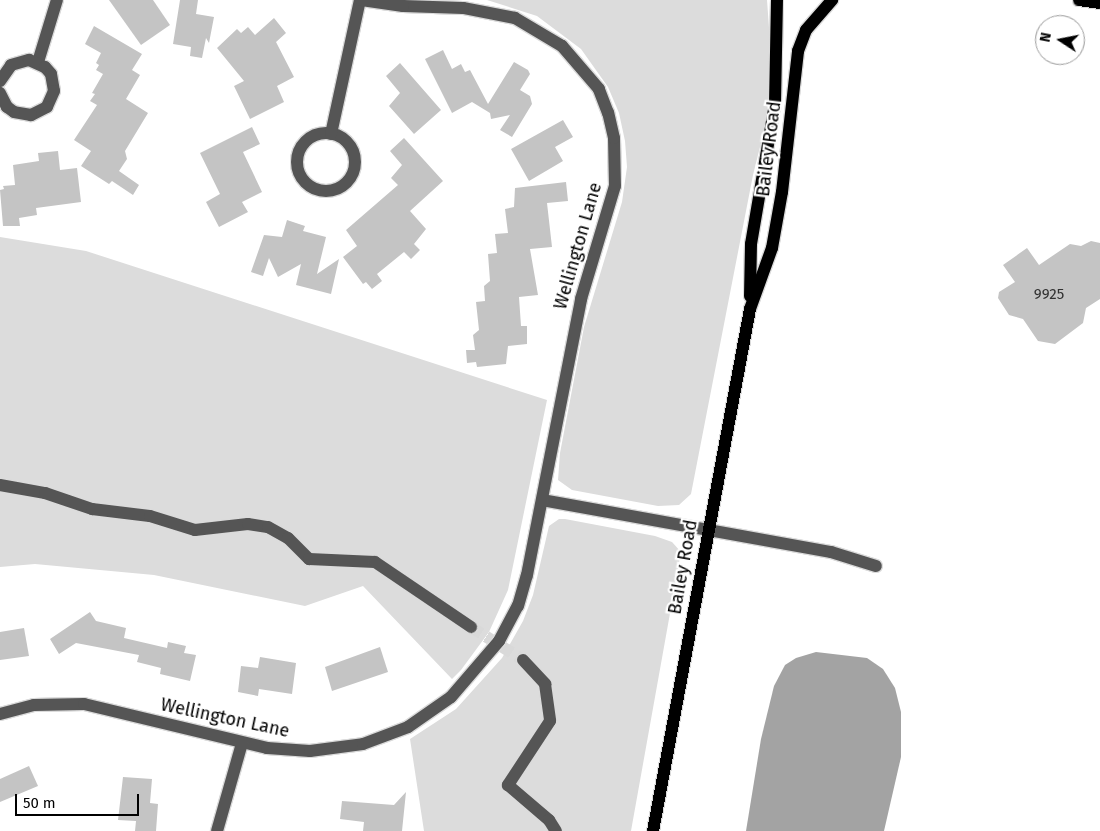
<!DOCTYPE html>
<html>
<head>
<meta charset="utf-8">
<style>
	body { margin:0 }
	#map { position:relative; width:1100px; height:831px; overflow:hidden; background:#fff; font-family:"Fira Sans",sans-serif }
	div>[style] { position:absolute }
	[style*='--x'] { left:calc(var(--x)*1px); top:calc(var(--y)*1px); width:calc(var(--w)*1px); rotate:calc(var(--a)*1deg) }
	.green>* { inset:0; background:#dcdcdc }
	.water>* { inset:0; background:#a3a3a3 }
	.building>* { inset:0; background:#c4c4c4 }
	.minor-tunnel>* { height:12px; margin-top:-6px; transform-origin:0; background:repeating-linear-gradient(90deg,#d9d9d9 0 12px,transparent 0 18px) }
	.roads { filter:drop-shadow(1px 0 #dbdbdb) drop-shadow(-1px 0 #dbdbdb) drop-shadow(0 1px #dbdbdb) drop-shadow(0 -1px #dbdbdb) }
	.minor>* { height:12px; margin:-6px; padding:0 6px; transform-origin:6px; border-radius:6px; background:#555 }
	.minor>.ring { margin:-6px; padding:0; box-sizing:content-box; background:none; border:12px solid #555; border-radius:50% }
	.major>* { height:12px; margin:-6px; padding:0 6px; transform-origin:6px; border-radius:6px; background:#000 }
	span { translate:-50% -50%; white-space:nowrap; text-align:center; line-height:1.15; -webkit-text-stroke:4.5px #fff; paint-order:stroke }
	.number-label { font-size:15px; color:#313131 }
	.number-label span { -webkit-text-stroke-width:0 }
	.street-label { font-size:18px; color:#000 }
	.north { position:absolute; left:1035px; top:15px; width:50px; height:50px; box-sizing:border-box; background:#fff; border:1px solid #999; border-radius:50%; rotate:281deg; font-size:14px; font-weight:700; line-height:20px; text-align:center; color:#000 }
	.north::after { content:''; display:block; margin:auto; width:18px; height:22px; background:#000; clip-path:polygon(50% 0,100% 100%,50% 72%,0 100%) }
	.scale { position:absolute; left:15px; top:794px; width:124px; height:22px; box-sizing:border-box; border:2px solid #000; border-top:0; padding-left:6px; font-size:15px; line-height:18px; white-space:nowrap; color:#000; -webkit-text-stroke:4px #fff; paint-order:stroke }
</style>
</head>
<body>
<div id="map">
	<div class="green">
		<i style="clip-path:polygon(487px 0,767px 0,771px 55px,767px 119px,753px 175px,691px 494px,679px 505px,658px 506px,572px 490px,558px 480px,560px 453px,584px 327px,622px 202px,627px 167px,625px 141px,619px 113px,608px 87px,581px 49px,537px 16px)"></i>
		<i style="clip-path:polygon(0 237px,86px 251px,547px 400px,508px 590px,489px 632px,461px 670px,452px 679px,363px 586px,305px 606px,154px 575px,35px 564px,0 567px)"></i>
		<i style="clip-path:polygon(565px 519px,655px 536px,672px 542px,681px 552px,631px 831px,424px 831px,410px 739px,456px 709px,502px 658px,523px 621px,533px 595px,549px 526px,559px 519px)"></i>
	</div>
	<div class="water">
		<i style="clip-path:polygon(816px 652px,867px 658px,883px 669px,895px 688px,901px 712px,901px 757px,884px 831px,746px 831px,761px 739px,774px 686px,785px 665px,796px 658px)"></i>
	</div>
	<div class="building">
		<i style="clip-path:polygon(109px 0,153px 0,170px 25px,141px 45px)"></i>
		<i style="clip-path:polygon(180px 0,198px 0,196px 14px,214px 17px,209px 43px,206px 38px,202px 58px,190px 56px,191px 47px,173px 44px)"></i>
		<i style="clip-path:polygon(274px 18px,286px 33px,276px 42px,294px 77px,277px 86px,284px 102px,250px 119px,234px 86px,244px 81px,217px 48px,237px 29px,241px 33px,248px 27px,255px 35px)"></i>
		<i style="clip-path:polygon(94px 26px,142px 54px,132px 70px,140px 75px,126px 99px,148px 113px,125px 151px,127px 159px,119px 171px,139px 185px,133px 195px,112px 181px,109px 184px,81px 166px,91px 151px,74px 140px,97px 105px,90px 101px,95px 94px,92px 93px,103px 74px,96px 70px,99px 65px,96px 63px,101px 53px,85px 44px)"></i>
		<i style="clip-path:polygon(443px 50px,452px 69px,461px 64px,465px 72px,470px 70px,488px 104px,514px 62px,528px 70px,530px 74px,520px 90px,530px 96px,532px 104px,512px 137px,500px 130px,510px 115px,491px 119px,490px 113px,472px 102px,452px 113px,425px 59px)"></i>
		<i style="clip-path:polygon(400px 63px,441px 110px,414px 134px,389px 106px,400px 93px,386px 76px)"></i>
		<i style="clip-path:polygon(563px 120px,573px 137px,555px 147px,563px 161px,529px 181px,511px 149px)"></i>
		<i style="clip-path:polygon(252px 127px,260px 144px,243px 152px,262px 192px,242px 202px,248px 212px,219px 227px,206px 202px,220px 194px,200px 153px)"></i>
		<i style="clip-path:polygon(404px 138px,443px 181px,410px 211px,426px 229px,414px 244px,420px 250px,411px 259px,404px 252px,377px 274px,382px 281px,372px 289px,366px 282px,363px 284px,343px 257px,357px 246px,346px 230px,398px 185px,391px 178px,402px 165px,390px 151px)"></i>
		<i style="clip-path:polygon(58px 151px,60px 170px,77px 168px,81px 202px,36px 208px,37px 215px,19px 218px,20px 226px,3px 226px,0 190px,4px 189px,3px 186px,15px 185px,13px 165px,39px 161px,38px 153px)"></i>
		<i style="clip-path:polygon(566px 182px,568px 201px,547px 203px,552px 247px,530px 249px,538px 295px,519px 297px,521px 326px,527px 326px,527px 344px,508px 346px,506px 364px,477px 367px,476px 362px,467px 363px,466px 350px,475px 350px,473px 335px,479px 330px,476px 302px,485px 301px,484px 286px,490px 281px,488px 254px,497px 253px,495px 234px,508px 233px,505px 209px,514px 207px,515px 188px)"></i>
		<i style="clip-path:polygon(287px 220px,305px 226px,303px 231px,326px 237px,317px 274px,339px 259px,331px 294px,296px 285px,301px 264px,278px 277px,269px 258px,263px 276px,251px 272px,264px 235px,282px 237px)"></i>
		<i style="clip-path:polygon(1091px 241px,1100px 243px,1100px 299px,1086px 308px,1083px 323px,1055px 344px,1038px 341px,1023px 319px,1009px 315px,998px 298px,999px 292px,1015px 282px,1003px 265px,1027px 248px,1039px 265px,1070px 244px,1081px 246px)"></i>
		<i style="clip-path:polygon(90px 612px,96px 621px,126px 628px,124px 638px,167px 648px,168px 642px,186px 646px,184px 653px,196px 655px,190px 681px,160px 674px,161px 668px,137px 662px,139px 655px,76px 643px,59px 654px,50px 639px)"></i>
		<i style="clip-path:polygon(24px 628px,29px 656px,0 660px,0 632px)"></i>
		<i style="clip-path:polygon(380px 647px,388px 672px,332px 691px,325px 667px)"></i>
		<i style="clip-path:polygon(260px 657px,296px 663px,292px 694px,259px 689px,258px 696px,238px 692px,241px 666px,258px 668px)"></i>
		<i style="clip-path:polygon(29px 766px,38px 786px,0 802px,0 779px)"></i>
		<i style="clip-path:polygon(123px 777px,152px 779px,150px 803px,158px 804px,156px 831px,135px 831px,136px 821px,118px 820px)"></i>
		<i style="clip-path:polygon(406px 792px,402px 831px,363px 831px,364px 822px,340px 819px,342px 801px,394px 805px)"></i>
	</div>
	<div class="minor-tunnel">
		<i style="--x:471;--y:627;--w:62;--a:32.4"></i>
	</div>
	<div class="roads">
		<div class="minor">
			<i style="--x:38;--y:62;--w:65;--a:-73"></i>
			<i style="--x:0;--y:81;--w:19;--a:-55"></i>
			<i style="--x:11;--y:65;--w:19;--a:-16"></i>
			<i style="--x:29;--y:60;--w:17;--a:24"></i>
			<i style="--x:45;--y:67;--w:9;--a:49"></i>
			<i style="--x:51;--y:74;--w:17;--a:80"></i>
			<i style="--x:54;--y:91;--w:17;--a:114"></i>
			<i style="--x:47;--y:107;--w:18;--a:153"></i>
			<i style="--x:31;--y:115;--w:17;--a:-170"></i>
			<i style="--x:14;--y:112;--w:9;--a:-144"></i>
			<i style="--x:7;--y:107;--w:16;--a:-117"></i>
			<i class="ring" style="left:297px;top:133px;width:46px;height:46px"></i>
			<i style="--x:331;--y:134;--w:137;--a:-77.8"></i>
			<i style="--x:0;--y:485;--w:46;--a:10.1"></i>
			<i style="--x:45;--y:493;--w:50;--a:18.8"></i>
			<i style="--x:92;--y:509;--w:58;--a:6.9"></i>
			<i style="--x:150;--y:516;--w:47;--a:17.3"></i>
			<i style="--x:195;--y:530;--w:53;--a:-6.5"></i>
			<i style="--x:248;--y:524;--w:20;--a:9"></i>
			<i style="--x:268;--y:527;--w:23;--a:29"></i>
			<i style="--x:288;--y:538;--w:30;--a:45"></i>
			<i style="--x:309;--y:559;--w:66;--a:2.6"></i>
			<i style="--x:375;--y:562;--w:116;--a:34.1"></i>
			<i style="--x:542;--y:500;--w:294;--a:10.2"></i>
			<i style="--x:831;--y:552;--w:47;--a:17.3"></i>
			<i style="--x:523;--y:660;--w:33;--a:47"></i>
			<i style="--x:545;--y:684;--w:37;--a:82"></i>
			<i style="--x:550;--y:721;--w:77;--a:123.3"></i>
			<i style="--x:508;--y:785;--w:54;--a:40.5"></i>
			<i style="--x:549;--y:820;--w:13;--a:58"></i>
			<i style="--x:0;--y:714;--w:35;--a:-15"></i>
			<i style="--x:34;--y:705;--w:50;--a:-1.1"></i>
			<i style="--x:84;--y:704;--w:188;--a:13.5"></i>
			<i style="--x:267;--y:748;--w:43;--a:4"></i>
			<i style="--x:310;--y:751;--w:53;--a:-7.5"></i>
			<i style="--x:363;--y:744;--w:48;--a:-20.7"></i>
			<i style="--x:408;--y:727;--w:52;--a:-34.9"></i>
			<i style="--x:451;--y:697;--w:74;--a:-49.4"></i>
			<i style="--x:499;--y:641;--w:40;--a:-62"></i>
			<i style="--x:518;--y:606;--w:32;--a:-74"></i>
			<i style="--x:527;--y:575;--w:281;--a:-78.9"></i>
			<i style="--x:581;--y:299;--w:118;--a:-73.3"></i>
			<i style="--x:615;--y:186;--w:48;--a:-91.2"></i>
			<i style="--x:614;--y:138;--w:26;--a:-103"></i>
			<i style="--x:608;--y:113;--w:26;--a:-111"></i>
			<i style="--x:599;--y:89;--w:57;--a:-130.7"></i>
			<i style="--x:562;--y:46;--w:55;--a:-149.2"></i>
			<i style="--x:515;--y:18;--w:53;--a:-169.1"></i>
			<i style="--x:463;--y:8;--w:60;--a:-178.1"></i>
			<i style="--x:403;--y:6;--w:42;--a:-171.9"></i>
			<i style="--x:217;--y:831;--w:91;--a:-74.1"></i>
		</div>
		<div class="major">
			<i style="--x:1079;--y:0;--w:21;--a:8"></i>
			<i style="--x:750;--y:296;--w:52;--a:-88.9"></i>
			<i style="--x:751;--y:244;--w:142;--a:-80.3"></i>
			<i style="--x:775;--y:104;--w:104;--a:-88.9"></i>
			<i style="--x:653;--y:831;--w:531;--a:-79.47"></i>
			<i style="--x:750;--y:309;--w:65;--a:-70.2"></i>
			<i style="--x:772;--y:248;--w:57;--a:-79.9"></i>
			<i style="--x:782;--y:192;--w:142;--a:-83.5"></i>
			<i style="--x:798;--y:51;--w:22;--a:-69"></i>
			<i style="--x:806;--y:30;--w:40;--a:-49"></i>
		</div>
	</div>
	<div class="number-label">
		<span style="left:1049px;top:295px">9925</span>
	</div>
	<div class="street-label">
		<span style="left:769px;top:149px;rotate:-83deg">Bailey Road</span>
		<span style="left:578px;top:246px;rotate:-74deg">Wellington Lane</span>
		<span style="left:683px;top:567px;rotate:-80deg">Bailey Road</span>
		<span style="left:225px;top:718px;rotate:12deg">Wellington Lane</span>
	</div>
	<div class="north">N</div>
	<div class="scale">50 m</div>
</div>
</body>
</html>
